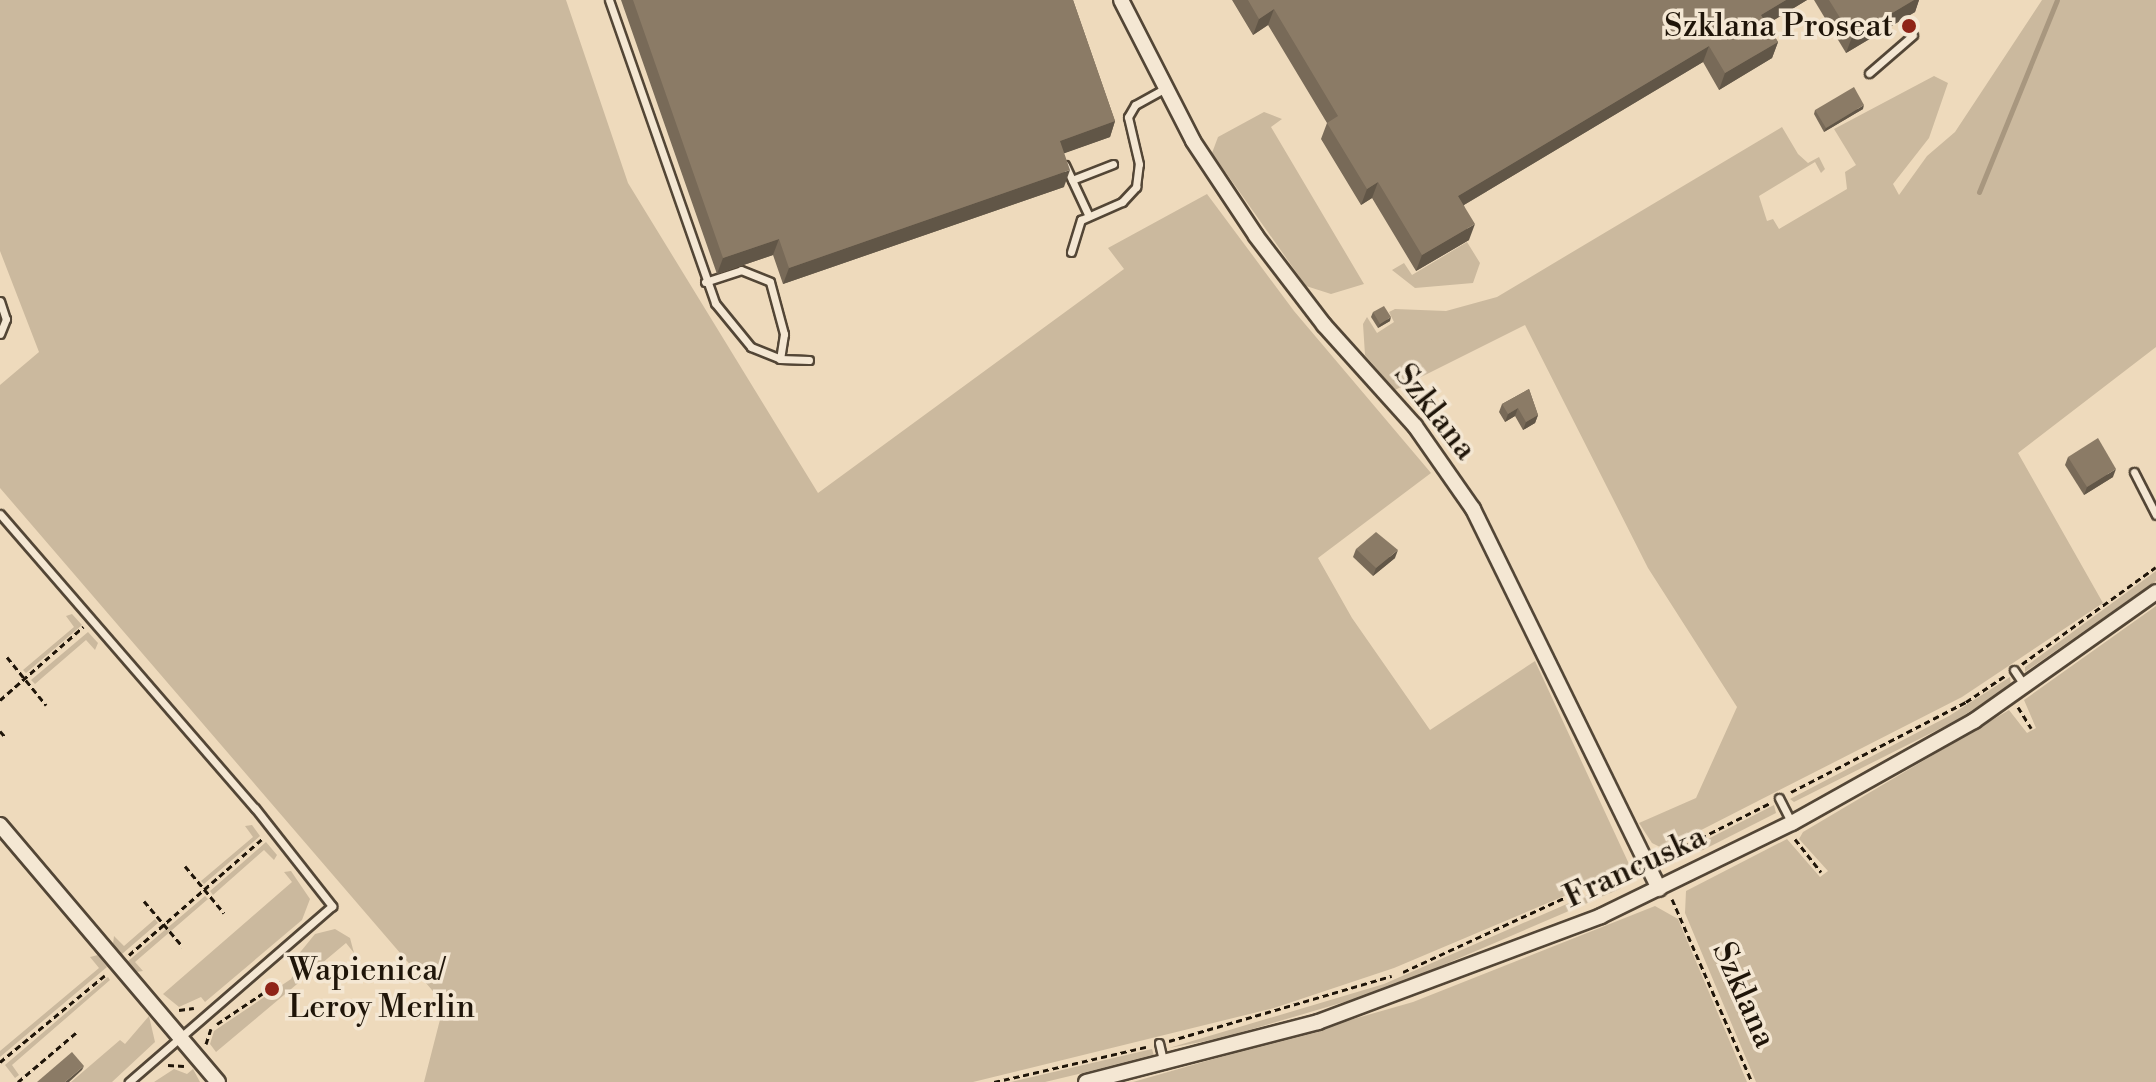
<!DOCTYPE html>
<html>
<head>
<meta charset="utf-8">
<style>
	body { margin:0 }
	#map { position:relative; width:2156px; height:1082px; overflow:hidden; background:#eedabc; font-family:"Libre Bodoni",serif }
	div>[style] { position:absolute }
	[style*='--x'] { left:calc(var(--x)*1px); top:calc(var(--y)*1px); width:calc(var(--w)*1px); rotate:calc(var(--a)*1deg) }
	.green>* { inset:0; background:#cbb99e }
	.stream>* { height:5px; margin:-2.5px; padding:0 2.5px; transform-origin:2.5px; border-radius:2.5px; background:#a8977f }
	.path>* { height:3px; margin-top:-1.5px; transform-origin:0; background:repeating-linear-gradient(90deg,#1f1509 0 6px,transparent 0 10px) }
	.roads { filter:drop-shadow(2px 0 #534636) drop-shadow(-2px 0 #534636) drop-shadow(0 2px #534636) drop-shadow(0 -2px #534636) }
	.service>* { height:7px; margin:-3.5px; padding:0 3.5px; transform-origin:3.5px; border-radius:3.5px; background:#f4e7d3 }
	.minor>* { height:14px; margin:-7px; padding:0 7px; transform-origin:7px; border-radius:7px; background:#f4e7d3 }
	.wall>* { inset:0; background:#786a58 }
	.shaded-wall>* { inset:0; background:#615647 }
	.building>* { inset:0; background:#8b7b66 }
	.dots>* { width:22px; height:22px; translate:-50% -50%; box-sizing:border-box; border:4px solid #f4e7d3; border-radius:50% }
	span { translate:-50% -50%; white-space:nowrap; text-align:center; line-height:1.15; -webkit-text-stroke:7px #f4e7d3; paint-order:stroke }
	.poi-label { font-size:32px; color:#1f1509 }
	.right { translate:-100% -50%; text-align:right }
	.left { translate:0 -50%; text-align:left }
	.street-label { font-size:32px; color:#1f1509 }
</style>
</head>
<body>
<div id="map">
	<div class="green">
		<i style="clip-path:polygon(0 0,566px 0,628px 183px,818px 493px,1124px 269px,1108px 248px,1207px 194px,1294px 311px,1431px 473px,1318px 558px,1352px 618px,1430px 730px,1535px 661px,1629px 864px,1619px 873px,1394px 968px,1274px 1008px,973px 1082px,424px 1082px,444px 1004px,0 488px,0 385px,39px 352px,0 251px)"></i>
		<i style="clip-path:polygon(2042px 0,2156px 0,2156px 347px,2018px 453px,2103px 603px,1962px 697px,1664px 849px,1652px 843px,1639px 823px,1696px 798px,1737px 707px,1648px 568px,1525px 325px,1395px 390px,1365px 355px,1363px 324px,1367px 317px,1377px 333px,1394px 322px,1389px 312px,1395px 309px,1446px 311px,1497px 297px,1782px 127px,1798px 154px,1808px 163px,1819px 157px,1825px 169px,1821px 173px,1815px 162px,1759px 196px,1767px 221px,1773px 219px,1779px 229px,1847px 189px,1845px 172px,1856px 165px,1834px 129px,1934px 76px,1948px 83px,1929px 138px,1893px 184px,1899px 195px,1927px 156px,1955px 132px)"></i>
		<i style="clip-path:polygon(1264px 112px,1282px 119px,1271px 127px,1364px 284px,1331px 294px,1306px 286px,1212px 153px,1218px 137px)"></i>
		<i style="clip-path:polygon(1467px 242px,1480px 263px,1473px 283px,1415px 288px,1392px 270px,1404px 263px,1412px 275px)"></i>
		<i style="clip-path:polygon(2156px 571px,2156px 581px,2025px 672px,2025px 667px)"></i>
		<i style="clip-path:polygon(2156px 606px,2156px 1082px,1756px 1082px,1685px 913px,1686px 891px,1787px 839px,1820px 877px,1828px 871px,1799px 839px,1803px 832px,2009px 710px,2027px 733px,2036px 728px,2024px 700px)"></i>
		<i style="clip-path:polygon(72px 614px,82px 625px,26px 673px,23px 670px,74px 627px,66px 616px)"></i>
		<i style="clip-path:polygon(88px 632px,98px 643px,95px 650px,86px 640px,35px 684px,31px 680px)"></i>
		<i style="clip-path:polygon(2010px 677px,2011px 685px,1957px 720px,1794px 802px,1790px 799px,1949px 716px)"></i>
		<i style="clip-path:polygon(1774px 805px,1776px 813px,1703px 850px,1673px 857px)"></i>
		<i style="clip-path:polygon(252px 825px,260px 836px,204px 884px,201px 881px,253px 837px,245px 826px)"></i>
		<i style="clip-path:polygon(266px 842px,277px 855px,274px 860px,264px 850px,213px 895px,210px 891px)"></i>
		<i style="clip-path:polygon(291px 871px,310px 899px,302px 920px,205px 1002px,201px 997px,179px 1007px,163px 994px,292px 882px,284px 872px)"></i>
		<i style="clip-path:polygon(1633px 875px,1620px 889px,1385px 990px,1222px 1038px,1169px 1048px,1384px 984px)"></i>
		<i style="clip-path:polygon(205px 896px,208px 899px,135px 962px,143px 971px,136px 972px,127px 962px)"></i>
		<i style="clip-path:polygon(1655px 906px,1678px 919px,1747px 1082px,1133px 1082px,1413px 1002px)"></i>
		<i style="clip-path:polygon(155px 919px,158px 923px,122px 954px,113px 944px,114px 936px,124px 946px)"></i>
		<i style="clip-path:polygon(335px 929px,350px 938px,354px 953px,346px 943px,216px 1052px,210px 1044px,214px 1031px,291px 979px,298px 968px,293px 961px,315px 934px)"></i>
		<i style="clip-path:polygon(98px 955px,107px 967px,0 1057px,0 1051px,99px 968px,90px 957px)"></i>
		<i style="clip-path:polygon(108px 977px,110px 980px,12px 1065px,19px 1075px,15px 1078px,5px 1065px)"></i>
		<i style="clip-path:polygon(149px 1016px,155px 1042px,112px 1082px,71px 1082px,120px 1040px,125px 1044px)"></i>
		<i style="clip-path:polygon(1152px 1049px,1154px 1056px,1045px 1082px,1011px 1082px)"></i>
		<i style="clip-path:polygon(174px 1069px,187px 1074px,193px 1069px,200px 1082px,154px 1082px)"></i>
	</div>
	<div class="stream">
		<i style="--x:1979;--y:192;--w:207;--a:-67.9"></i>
	</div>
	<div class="path">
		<i style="--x:7;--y:657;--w:62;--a:50.9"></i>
		<i style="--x:2022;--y:664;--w:165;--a:-35.9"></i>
		<i style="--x:0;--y:700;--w:111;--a:-41.3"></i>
		<i style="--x:2018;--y:707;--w:25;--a:58"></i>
		<i style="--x:0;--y:731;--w:9;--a:49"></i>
		<i style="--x:1791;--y:792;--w:197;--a:-27.2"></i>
		<i style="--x:1966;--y:702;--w:48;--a:-34"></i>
		<i style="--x:1795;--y:839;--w:42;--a:51.8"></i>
		<i style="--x:1659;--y:854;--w:6;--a:18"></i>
		<i style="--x:1665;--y:856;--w:118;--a:-26.8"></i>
		<i style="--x:185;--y:866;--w:61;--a:50.3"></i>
		<i style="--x:1672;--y:899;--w:200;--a:66.4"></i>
		<i style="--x:144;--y:901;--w:60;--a:49.7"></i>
		<i style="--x:129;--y:955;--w:176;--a:-41.1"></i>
		<i style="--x:1403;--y:972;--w:251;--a:-24.7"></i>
		<i style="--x:179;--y:1010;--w:15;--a:-8"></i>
		<i style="--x:217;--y:1024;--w:77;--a:-33.9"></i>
		<i style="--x:1169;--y:1041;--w:232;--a:-16.3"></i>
		<i style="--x:206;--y:1044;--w:16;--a:-72"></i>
		<i style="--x:0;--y:1062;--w:136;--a:-39.6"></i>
		<i style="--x:168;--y:1065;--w:16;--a:4"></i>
		<i style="--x:18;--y:1082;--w:79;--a:-40.4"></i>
		<i style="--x:994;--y:1082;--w:156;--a:-13"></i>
	</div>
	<div class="roads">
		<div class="service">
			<i style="--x:609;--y:0;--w:321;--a:70.7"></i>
			<i style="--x:715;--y:303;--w:57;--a:50.7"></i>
			<i style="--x:751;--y:347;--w:31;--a:22"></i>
			<i style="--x:780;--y:359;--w:29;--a:2"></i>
			<i style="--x:1869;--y:73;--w:58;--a:-40.8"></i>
			<i style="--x:1065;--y:165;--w:54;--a:64.9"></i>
			<i style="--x:1072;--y:180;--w:44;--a:-21.3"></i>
			<i style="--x:1071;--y:252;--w:34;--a:-73"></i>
			<i style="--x:1081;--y:220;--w:45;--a:-23.7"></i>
			<i style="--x:1122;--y:202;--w:21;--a:-47"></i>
			<i style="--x:1136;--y:187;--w:23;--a:-83"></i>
			<i style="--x:1139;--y:164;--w:48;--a:-103.2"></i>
			<i style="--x:1128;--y:117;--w:14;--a:-60"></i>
			<i style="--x:1135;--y:105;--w:33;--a:-29"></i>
			<i style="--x:705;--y:282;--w:38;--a:-18"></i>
			<i style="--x:741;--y:270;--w:31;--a:22"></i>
			<i style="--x:770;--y:282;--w:54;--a:74.9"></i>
			<i style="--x:784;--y:334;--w:25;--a:99"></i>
			<i style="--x:0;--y:301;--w:19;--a:72"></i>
			<i style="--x:6;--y:319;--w:16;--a:112"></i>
			<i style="--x:2134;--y:472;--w:48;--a:62.9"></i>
			<i style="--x:0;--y:514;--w:389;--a:49.1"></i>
			<i style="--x:255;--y:808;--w:125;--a:51.8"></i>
			<i style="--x:332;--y:906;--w:269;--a:139.1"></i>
			<i style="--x:2014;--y:670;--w:18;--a:56"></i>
			<i style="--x:1779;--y:798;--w:28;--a:63"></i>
			<i style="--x:1159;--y:1043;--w:22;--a:77"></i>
		</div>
		<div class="minor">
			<i style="--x:1121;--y:0;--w:158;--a:62.9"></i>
			<i style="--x:1193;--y:141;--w:114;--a:56.4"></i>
			<i style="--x:1256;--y:236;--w:112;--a:52.6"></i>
			<i style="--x:1324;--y:325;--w:136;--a:48"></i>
			<i style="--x:1415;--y:426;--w:101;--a:55.1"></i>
			<i style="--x:1473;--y:509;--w:423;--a:63.9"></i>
			<i style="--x:0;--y:825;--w:337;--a:49.7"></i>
			<i style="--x:1086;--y:1082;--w:240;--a:-14.5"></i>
			<i style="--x:1318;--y:1022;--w:302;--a:-20.5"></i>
			<i style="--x:1601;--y:916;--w:212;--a:-26"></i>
			<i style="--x:1792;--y:823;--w:209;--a:-29.3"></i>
			<i style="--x:1974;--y:721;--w:223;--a:-35.3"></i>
		</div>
	</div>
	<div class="wall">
		<i style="clip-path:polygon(621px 0,1073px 0,1115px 121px,1110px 137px,1064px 153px,1064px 187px,783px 284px,773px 255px,717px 274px)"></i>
		<i style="clip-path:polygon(1232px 0,1807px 0,1767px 24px,1778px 42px,1772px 58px,1719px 90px,1703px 62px,1464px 205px,1469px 240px,1416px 271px,1372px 198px,1361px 205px,1321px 139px,1327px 123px,1268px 25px,1253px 35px)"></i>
		<i style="clip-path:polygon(1814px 0,1919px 0,1915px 12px,1846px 53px)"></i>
		<i style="clip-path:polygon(1863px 109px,1824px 132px,1814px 114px,1815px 110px)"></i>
		<i style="clip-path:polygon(1373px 312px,1390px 321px,1378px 328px,1371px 317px)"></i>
		<i style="clip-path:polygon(1529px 389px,1538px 415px,1535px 423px,1523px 430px,1515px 416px,1505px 422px,1499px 412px,1502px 404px)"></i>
		<i style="clip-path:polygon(2068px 457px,2113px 477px,2084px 495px,2065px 465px)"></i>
		<i style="clip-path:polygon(1356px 549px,1395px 558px,1373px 576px,1353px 557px)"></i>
	</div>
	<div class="shaded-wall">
		<i style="clip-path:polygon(1786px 0,1807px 0,1756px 31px,1761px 15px)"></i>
		<i style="clip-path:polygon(1914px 0,1919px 0,1915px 12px,1846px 53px,1852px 37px)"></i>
		<i style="clip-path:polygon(1274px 9px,1268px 25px,1253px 35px,1259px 19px)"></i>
		<i style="clip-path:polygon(1778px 42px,1772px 58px,1719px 90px,1725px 73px)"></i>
		<i style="clip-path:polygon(1709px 46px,1703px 62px,1452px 212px,1458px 196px)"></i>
		<i style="clip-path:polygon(1864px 105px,1863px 109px,1824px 132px,1826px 128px)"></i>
		<i style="clip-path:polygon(1115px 121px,1110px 137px,1054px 157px,1060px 141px)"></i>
		<i style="clip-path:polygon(1070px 170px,1064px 187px,783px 284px,789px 268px)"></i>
		<i style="clip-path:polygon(1378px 182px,1372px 198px,1361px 205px,1367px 189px)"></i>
		<i style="clip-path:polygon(1475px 224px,1469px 240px,1416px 271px,1422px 255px)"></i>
		<i style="clip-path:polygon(779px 239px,773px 255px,717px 274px,723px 258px)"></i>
		<i style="clip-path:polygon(1391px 317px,1390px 321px,1378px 328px,1380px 324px)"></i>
		<i style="clip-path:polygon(1518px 408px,1515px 416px,1505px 422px,1508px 414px)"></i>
		<i style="clip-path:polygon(1538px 415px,1535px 423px,1523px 430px,1526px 422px)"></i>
		<i style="clip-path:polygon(2116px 469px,2113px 477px,2084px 495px,2087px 487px)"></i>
		<i style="clip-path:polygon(1398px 550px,1395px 558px,1373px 576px,1376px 568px)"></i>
		<i style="clip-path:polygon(84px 1066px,82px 1070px,69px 1082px,65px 1082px)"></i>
	</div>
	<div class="building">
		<i style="clip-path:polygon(633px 0,1073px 0,1115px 121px,1060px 141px,1070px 170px,789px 268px,779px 239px,723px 258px)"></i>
		<i style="clip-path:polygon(1248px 0,1786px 0,1761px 15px,1778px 42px,1725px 73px,1709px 46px,1458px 196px,1475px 224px,1422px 255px,1378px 182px,1367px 189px,1327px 123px,1338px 116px,1274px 9px,1259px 19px)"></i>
		<i style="clip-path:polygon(1829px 0,1914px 0,1852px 37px)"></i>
		<i style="clip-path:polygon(1854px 87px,1864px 105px,1826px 128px,1815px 110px)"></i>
		<i style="clip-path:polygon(1384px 306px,1391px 317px,1380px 324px,1373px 312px)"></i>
		<i style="clip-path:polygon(1529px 389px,1538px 415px,1526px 422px,1518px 408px,1508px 414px,1502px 404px)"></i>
		<i style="clip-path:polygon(2098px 438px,2116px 469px,2087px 487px,2068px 457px)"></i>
		<i style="clip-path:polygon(1376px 532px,1398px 550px,1376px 568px,1356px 549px)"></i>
		<i style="clip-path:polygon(72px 1052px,84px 1066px,65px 1082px,37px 1082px)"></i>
	</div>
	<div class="dots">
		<i style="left:1909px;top:26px;background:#8f2418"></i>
		<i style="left:272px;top:989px;background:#8f2418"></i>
	</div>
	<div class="poi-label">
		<span class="right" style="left:1893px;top:26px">Szklana Proseat</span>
		<span class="left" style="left:288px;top:989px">Wapienica/<br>Leroy Merlin</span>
	</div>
	<div class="street-label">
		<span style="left:1435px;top:412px;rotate:52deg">Szklana</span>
		<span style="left:1635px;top:867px;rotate:-25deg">Francuska</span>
		<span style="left:1744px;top:995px;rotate:66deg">Szklana</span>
	</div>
</div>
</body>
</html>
